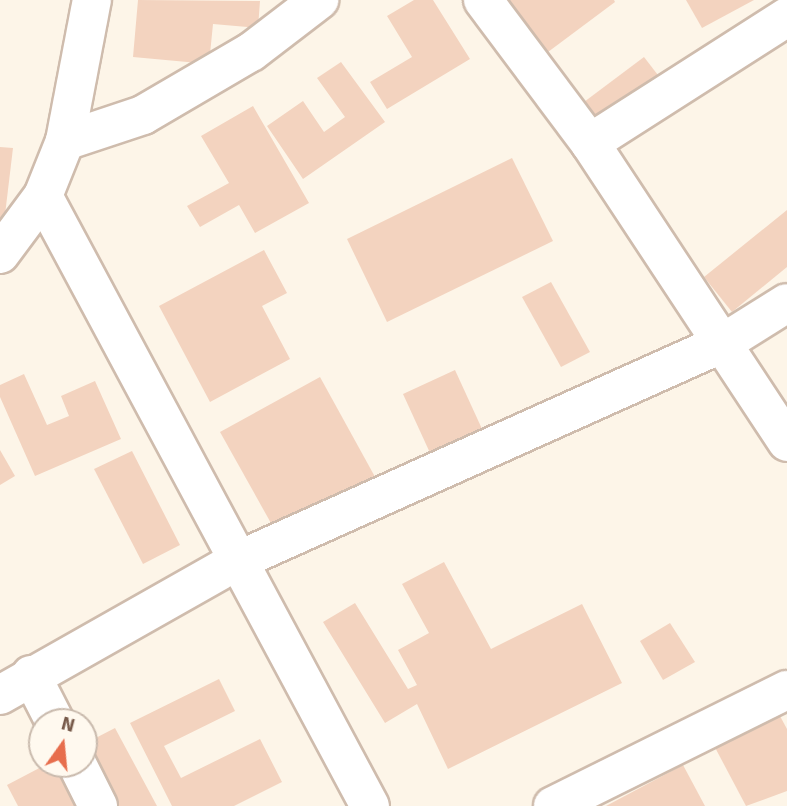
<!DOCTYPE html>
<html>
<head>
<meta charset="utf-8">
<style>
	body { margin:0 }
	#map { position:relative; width:787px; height:806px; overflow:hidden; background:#fdf5e8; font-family:Signika,sans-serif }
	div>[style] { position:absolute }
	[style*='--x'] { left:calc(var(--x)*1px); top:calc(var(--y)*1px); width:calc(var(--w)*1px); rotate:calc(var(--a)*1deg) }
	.building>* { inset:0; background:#f3d3bf }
	.roads { filter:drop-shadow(2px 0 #cfbcad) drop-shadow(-2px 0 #cfbcad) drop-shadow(0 2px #cfbcad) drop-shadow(0 -2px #cfbcad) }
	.minor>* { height:38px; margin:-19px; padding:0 19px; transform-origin:19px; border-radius:19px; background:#fff }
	span { translate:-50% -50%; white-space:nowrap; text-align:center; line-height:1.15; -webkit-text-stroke:7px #fff9ef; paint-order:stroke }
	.north { position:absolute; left:28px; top:708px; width:70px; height:70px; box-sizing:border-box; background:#fff9ef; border:2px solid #c9baad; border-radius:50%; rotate:15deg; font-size:19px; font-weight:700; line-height:28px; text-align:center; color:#785b4b }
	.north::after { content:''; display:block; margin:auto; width:24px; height:32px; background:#e76e4d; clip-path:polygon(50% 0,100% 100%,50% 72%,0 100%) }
</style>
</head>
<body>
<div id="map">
	<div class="building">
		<i style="clip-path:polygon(138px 0,260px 1px,258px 28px,213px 24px,209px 64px,133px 57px)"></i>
		<i style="clip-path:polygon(414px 0,433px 0,470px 59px,387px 109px,370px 82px,412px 57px,387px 16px)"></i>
		<i style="clip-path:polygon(509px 0,614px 0,615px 2px,548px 52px)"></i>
		<i style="clip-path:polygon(686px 0,754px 0,702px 28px)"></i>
		<i style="clip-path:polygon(644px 57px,661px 79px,592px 130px,576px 108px)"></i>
		<i style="clip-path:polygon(341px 62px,385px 122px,303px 179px,267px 126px,303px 101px,324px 132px,345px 117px,317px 78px)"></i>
		<i style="clip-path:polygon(253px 106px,309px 203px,255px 233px,239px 205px,200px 227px,187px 206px,229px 183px,201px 136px)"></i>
		<i style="clip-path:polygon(0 147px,13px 148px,4px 223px,0 222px)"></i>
		<i style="clip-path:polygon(512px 158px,553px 241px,387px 322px,347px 239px)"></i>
		<i style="clip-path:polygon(787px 210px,787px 267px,732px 312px,704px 277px)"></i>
		<i style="clip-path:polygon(264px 250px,287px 293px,262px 306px,290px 359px,210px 402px,159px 306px)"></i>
		<i style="clip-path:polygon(551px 282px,590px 352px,561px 367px,522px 297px)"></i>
		<i style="clip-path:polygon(455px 370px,488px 442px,436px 466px,403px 394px)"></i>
		<i style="clip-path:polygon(24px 374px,47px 425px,69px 416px,61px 396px,95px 381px,121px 439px,35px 476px,0 397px,0 385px)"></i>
		<i style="clip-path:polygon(320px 377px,385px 495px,286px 550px,220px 432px)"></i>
		<i style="clip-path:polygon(0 450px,15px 476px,0 485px)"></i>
		<i style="clip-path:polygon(132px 451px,180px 545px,143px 564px,94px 469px)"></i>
		<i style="clip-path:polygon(444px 562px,491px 649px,582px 604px,622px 683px,448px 769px,417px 704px,385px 723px,323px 622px,355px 603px,408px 689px,417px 685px,398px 650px,429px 633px,402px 584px)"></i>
		<i style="clip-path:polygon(670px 623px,695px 662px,663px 680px,640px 641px)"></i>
		<i style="clip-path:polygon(219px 679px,235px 711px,164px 746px,181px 778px,260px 739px,282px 782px,234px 806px,172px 806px,130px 723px)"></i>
		<i style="clip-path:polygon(774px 705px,787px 729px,787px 791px,746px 806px,710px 738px)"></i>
		<i style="clip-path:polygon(115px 728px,157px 806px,102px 806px,84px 764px,84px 744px)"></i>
		<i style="clip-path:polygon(47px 764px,71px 764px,93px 806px,18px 806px,7px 785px)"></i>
		<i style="clip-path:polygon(683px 765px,705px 806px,606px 806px)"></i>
	</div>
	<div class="roads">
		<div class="minor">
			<i style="--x:483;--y:0;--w:179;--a:53.2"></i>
			<i style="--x:590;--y:143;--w:358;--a:56.6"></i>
			<i style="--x:65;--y:141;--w:82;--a:-18.4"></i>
			<i style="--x:143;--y:115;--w:125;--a:-30.3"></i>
			<i style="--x:251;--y:52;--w:86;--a:-37.4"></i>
			<i style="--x:590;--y:143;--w:234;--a:-32.6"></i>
			<i style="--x:43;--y:196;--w:692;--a:61.81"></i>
			<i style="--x:0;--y:254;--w:72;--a:-53.4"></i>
			<i style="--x:43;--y:196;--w:59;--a:-68.2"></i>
			<i style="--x:65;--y:141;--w:144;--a:-79.2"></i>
			<i style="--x:31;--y:675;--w:53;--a:62.9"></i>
			<i style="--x:0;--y:695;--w:270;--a:-29.5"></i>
			<i style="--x:235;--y:562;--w:535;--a:-24.17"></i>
			<i style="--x:723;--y:343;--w:75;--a:-32"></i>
			<i style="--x:77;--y:764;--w:47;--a:63.4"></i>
			<i style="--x:553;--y:806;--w:261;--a:-26.4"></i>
		</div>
	</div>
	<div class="north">N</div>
</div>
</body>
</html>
